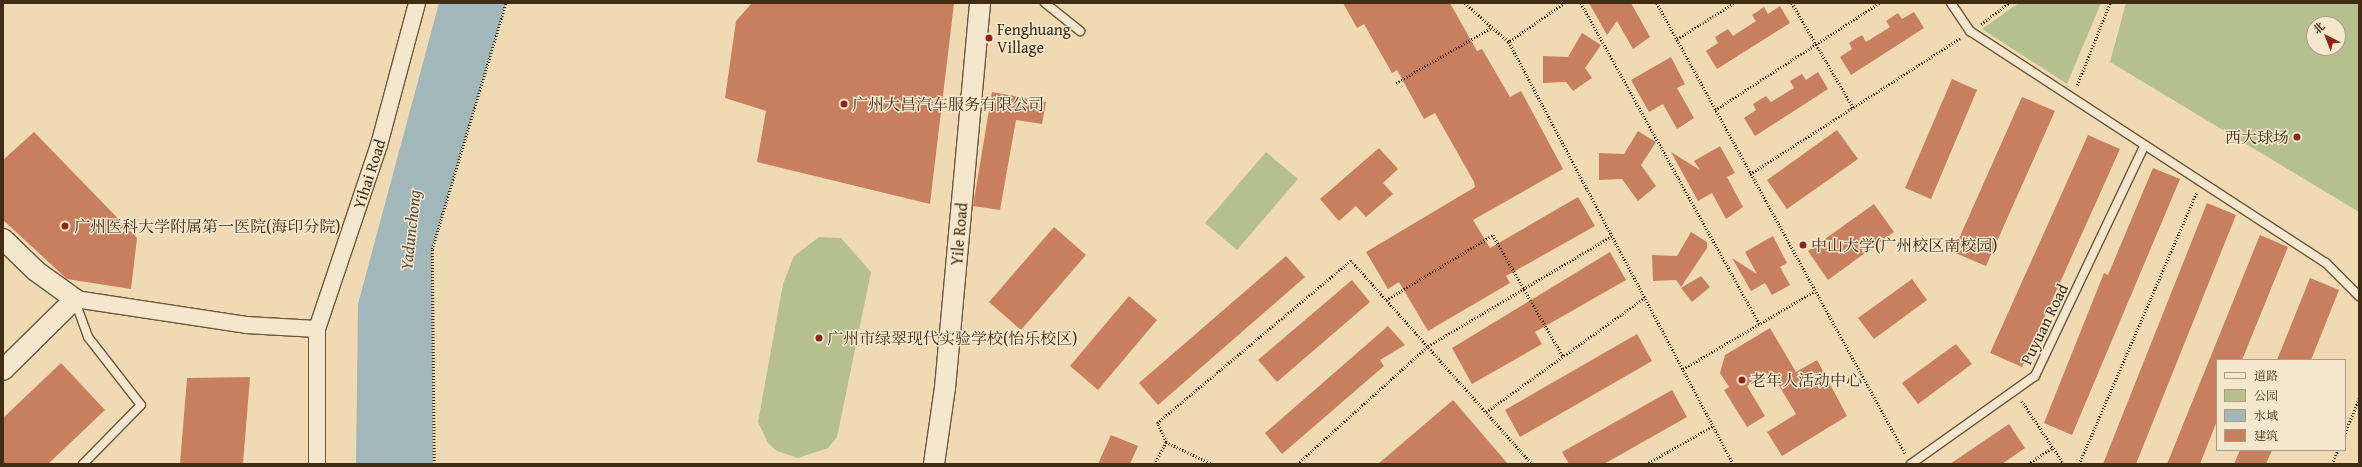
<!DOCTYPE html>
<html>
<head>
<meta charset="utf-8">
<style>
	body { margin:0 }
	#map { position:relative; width:2362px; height:467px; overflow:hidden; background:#f0dab4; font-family:"Gentium Book Plus","Noto Serif SC",serif }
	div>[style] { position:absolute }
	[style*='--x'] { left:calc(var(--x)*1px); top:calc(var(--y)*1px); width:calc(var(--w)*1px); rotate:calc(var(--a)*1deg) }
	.green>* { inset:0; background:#b6c08f }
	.water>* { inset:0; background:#a1b7ba }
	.building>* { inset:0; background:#c87f5f }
	.path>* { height:2.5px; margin-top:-1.25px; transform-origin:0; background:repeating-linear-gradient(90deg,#402b13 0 1px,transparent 0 3px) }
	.roads { filter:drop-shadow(1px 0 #6c573b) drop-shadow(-1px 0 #6c573b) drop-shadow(0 1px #6c573b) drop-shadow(0 -1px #6c573b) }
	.service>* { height:8px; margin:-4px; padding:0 4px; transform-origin:4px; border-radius:4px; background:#f5e7ce }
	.minor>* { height:16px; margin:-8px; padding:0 8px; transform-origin:8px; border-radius:8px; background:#f5e7ce }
	.tertiary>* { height:20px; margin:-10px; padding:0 10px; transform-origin:10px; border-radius:10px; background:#f5e7ce }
	.dots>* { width:11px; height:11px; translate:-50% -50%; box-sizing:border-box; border:2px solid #f5e7ce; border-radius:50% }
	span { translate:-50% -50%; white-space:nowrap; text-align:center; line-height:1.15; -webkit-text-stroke:3px #f5e7ce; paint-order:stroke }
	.poi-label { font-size:16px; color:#402b13 }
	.left { translate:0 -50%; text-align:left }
	.right { translate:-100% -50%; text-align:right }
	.street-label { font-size:16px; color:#402b13 }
	.water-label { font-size:17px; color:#584e3d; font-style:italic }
	.frame { position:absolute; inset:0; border:4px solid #402b13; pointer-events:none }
	.legend { position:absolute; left:2216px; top:359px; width:130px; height:92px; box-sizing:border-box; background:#f5e7ce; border:1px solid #ad9c83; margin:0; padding:5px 7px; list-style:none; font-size:12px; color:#402b13 }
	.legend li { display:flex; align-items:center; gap:8px; height:20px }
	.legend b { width:20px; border:1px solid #ad9c83 }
	.north { position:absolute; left:2306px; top:16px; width:40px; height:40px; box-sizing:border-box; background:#f5e7ce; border:1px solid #ad9c83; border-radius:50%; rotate:318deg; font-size:11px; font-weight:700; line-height:16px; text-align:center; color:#402b13 }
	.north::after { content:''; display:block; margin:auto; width:14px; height:18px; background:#8f2418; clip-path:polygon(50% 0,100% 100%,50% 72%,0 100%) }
</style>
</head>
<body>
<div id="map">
	<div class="green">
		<i style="clip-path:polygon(2019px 3px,2101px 3px,2067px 84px,1982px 29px)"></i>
		<i style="clip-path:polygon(evenodd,2126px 3px,2359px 3px,2359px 212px,2110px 62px,2126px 3px,2314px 24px,2338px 24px,2338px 48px,2314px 48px,2314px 24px)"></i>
		<i style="clip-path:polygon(1266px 152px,1298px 179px,1237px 250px,1205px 223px)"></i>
		<i style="clip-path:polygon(819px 237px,841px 238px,871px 272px,837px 437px,828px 448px,798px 458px,777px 451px,768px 443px,758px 422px,783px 284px,794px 256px)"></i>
	</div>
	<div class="water">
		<i style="clip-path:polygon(439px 3px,506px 3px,432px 249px,433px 464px,356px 464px,358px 304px)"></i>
	</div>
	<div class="building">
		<i style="clip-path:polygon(752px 3px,954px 3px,930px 204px,757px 162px,766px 111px,725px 98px,736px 21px)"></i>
		<i style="clip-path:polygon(1343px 3px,1450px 3px,1477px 51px,1482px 49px,1510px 97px,1521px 91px,1563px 169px,1473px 220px,1490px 248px,1578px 197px,1595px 226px,1506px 276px,1510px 283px,1428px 331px,1399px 282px,1388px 289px,1366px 252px,1475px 187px,1474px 182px,1435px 113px,1424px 119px,1397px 70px,1392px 73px,1364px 24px,1357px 28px)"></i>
		<i style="clip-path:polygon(1589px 3px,1631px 3px,1650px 37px,1633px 49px,1617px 21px,1607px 35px)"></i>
		<i style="clip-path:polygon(1780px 6px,1790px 23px,1717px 69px,1706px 51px,1718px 43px,1715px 37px,1728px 29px,1733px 36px,1756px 21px,1752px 15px,1764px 7px,1768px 14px)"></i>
		<i style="clip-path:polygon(1914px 12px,1924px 28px,1851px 75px,1840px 57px,1852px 49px,1849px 43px,1862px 35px,1866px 42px,1890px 27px,1886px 21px,1898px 13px,1902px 19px)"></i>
		<i style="clip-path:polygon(1582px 33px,1601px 45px,1585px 68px,1592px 78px,1573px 91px,1566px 82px,1543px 83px,1543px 56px,1568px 57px)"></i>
		<i style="clip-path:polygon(1671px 57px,1685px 84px,1677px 88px,1694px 118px,1677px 129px,1663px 104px,1649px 112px,1631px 80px)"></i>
		<i style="clip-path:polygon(1818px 72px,1828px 89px,1755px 136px,1744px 118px,1756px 110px,1753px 104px,1766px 96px,1771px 102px,1794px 88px,1790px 81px,1802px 74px,1806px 80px)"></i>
		<i style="clip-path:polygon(1952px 79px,1977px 90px,1931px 199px,1905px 188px)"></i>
		<i style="clip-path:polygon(992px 92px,1046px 102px,1042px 124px,1016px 120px,1000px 210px,973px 206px)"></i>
		<i style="clip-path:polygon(2022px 97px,2055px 111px,1986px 266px,1953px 252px)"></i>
		<i style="clip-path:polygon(1837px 130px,1858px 159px,1787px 209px,1767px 180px)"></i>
		<i style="clip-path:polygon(1638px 131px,1656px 142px,1641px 165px,1656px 186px,1638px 201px,1622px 179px,1599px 180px,1599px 153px,1624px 154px)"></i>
		<i style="clip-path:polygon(34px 132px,137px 238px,131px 289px,67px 279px,3px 220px,3px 160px)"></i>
		<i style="clip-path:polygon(2088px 135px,2120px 149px,2022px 367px,1990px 353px)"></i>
		<i style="clip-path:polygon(1720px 146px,1735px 173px,1727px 177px,1743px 207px,1726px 219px,1712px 193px,1698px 201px,1671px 152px,1700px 170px,1694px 161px)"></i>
		<i style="clip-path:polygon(1379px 148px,1398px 169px,1383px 183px,1393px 194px,1366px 217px,1356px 206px,1339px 221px,1320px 199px)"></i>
		<i style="clip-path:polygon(2153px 168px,2180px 179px,2072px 435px,2044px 423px,2104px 273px,2108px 275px)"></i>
		<i style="clip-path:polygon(2207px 203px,2236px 215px,2136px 464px,2103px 464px)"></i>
		<i style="clip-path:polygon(1874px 204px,1894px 232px,1828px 280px,1808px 251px)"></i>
		<i style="clip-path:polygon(1054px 227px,1086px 255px,1021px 330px,989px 302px)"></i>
		<i style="clip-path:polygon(1691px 232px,1707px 242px,1707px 248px,1681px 287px,1676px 280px,1653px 281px,1652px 255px,1677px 256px)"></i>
		<i style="clip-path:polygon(2260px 235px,2288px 247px,2242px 360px,2217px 360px,2217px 421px,2200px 464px,2167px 464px)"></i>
		<i style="clip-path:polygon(1773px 236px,1787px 263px,1780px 267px,1790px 285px,1772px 295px,1765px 283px,1751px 291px,1732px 258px,1757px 274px,1745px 252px)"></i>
		<i style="clip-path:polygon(1610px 252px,1626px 280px,1535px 332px,1542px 344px,1472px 384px,1452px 348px)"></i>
		<i style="clip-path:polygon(1286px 256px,1305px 277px,1158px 405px,1139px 383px)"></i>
		<i style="clip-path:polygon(1701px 276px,1710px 287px,1692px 302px,1681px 288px)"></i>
		<i style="clip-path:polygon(2310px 278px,2339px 290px,2311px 360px,2277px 360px)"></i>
		<i style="clip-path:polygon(1912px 279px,1927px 300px,1874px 339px,1858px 318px)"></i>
		<i style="clip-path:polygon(1352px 280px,1370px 302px,1277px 382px,1258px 360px)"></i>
		<i style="clip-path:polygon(1129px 296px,1157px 320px,1098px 390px,1070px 366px)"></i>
		<i style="clip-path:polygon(1388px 326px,1405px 345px,1380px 360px,1384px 366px,1282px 454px,1265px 433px)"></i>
		<i style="clip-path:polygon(1770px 328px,1796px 372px,1817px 360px,1847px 416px,1782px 456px,1767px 432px,1796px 414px,1771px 372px,1747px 386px,1765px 416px,1747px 427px,1724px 390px,1729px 387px,1720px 373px,1725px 355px)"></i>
		<i style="clip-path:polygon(1637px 334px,1652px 361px,1520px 437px,1505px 410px)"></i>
		<i style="clip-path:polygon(1956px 344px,1972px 364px,1918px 404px,1902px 383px)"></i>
		<i style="clip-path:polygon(61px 363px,105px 410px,48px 464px,3px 464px,3px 418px)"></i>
		<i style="clip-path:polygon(250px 377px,243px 464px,180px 464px,187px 378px)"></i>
		<i style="clip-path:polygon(1672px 390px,1687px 417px,1604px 464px,1569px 464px,1562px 452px)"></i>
		<i style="clip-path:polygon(1453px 400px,1508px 464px,1378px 464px)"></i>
		<i style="clip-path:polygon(2009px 424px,2025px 448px,2002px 464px,1950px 464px)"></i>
		<i style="clip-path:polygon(1111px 435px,1138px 446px,1130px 464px,1098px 464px)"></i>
		<i style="clip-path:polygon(2240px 450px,2272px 450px,2266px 464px,2234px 464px)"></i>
	</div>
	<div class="path">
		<i style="--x:1465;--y:3;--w:59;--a:41.6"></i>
		<i style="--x:1565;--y:3;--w:68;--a:145.1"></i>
		<i style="--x:1509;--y:42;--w:478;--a:62"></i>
		<i style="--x:1581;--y:3;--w:368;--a:60.9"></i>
		<i style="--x:1657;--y:3;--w:514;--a:61.14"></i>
		<i style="--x:1792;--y:3;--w:121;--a:59.6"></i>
		<i style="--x:1981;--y:24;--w:35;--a:-37"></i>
		<i style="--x:1677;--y:39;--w:67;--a:-32.3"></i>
		<i style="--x:1396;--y:83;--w:110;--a:-30.1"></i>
		<i style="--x:2077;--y:85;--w:88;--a:-68.1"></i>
		<i style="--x:1715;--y:110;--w:196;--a:-33.1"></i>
		<i style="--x:1750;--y:174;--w:250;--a:-32.9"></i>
		<i style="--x:1386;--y:300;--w:125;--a:-31.3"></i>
		<i style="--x:1493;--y:235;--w:140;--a:60"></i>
		<i style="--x:1683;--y:369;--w:153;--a:-30.6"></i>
		<i style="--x:2022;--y:401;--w:76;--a:56.3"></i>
		<i style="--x:1486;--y:412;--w:195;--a:-35.8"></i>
		<i style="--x:2345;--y:433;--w:38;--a:-68"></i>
		<i style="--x:1166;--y:442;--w:21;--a:-115"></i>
		<i style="--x:1157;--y:423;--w:253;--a:-40"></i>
		<i style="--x:1351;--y:260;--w:273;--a:48.4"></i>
		<i style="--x:434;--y:464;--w:215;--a:-90.5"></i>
		<i style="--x:432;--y:249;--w:257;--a:-73.3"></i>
		<i style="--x:1154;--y:464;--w:25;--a:-61"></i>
		<i style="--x:1166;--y:442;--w:51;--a:25.6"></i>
		<i style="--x:1297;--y:464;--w:176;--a:-42"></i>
		<i style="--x:1428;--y:346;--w:214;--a:-30.9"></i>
		<i style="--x:1646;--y:464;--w:77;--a:-29.6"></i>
		<i style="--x:2028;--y:464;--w:30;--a:-34"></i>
		<i style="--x:2079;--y:464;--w:295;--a:-66.6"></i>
		<i style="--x:2332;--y:464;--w:15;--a:-67"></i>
	</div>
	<div class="roads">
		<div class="service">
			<i style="--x:1045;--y:3;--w:45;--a:38.7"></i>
			<i style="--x:1951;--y:3;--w:34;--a:56"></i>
			<i style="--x:1970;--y:31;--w:425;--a:33.1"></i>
			<i style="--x:2326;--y:263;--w:47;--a:45"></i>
			<i style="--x:75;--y:301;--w:38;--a:70"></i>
			<i style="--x:88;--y:337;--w:86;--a:52.1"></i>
			<i style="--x:141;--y:405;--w:83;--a:134.5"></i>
			<i style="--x:1911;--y:464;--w:152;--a:-35.4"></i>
			<i style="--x:2035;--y:376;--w:255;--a:-64.6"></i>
		</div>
		<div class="minor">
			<i style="--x:75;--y:299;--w:173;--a:8.6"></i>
			<i style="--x:246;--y:325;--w:71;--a:3.2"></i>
			<i style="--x:317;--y:464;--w:135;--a:-90"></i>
			<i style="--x:317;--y:329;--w:194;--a:-71.4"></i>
			<i style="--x:379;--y:145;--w:147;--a:-75"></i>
		</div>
		<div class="tertiary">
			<i style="--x:3;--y:239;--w:46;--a:44.1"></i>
			<i style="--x:36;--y:271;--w:48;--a:35.7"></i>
			<i style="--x:75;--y:299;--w:101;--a:135.4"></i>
			<i style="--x:934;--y:464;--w:77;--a:-81.8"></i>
			<i style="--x:945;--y:388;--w:387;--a:-84.8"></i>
		</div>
	</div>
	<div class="dots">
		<i style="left:989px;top:38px;background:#8f2418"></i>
		<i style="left:844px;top:104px;background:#8f2418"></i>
		<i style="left:2297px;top:137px;background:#8f2418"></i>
		<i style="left:65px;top:226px;background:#8f2418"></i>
		<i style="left:1803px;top:245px;background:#8f2418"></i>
		<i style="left:819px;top:338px;background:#8f2418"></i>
		<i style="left:1742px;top:380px;background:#8f2418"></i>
	</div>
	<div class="poi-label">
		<span class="left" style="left:997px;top:38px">Fenghuang<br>Village</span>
		<span class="left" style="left:852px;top:104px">广州大昌汽车服务有限公司</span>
		<span class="right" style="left:2289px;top:137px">西大球场</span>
		<span class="left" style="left:74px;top:226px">广州医科大学附属第一医院(海印分院)</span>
		<span class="left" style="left:1811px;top:245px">中山大学(广州校区南校园)</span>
		<span class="left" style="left:827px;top:338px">广州市绿翠现代实验学校(怡乐校区)</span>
		<span class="left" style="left:1750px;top:380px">老年人活动中心</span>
	</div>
	<div class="street-label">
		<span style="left:369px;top:174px;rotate:-72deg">Yihai Road</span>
		<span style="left:959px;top:234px;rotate:-85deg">Yile Road</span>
		<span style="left:2044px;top:324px;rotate:-64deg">Puyuan Road</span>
	</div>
	<div class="water-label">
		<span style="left:410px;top:230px;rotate:-84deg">Yadunchong</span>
	</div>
	<div class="frame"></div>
	<ul class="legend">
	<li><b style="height:5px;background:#f5e7ce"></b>道路</li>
	<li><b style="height:11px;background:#b6c08f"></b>公园</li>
	<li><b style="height:11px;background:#a1b7ba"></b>水域</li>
	<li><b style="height:11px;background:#c87f5f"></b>建筑</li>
	</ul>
	<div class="north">北</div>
</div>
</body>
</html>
